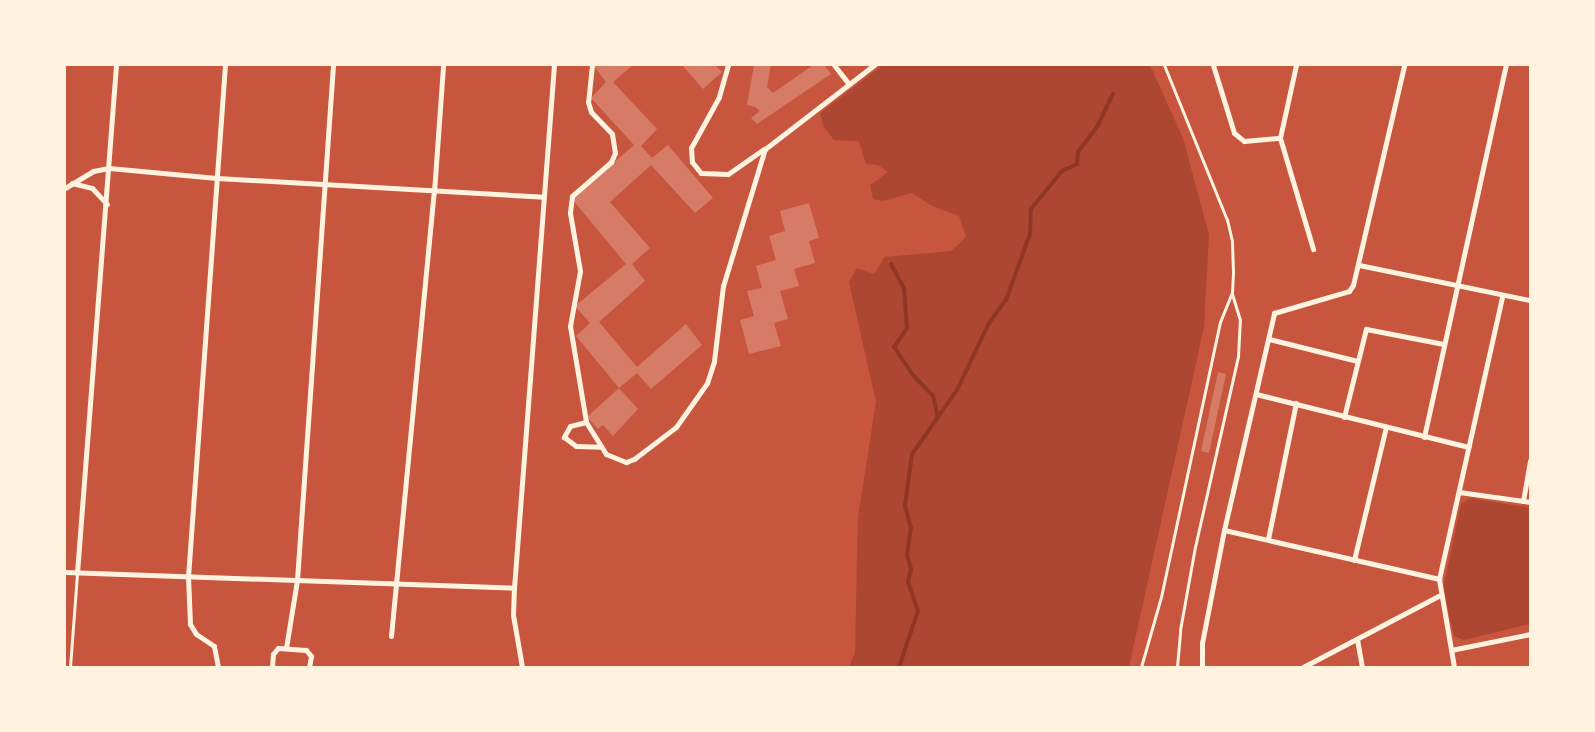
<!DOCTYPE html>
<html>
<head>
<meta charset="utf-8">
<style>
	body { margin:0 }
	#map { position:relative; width:1595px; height:732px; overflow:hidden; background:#c8553d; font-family:Figtree,sans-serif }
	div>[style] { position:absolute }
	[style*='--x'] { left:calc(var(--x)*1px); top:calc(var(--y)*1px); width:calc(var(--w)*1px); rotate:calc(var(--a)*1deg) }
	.green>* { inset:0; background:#ae4732 }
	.stream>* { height:4px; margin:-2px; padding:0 2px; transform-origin:2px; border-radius:2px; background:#8f3625 }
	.building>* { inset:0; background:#d67c66 }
	.service>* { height:3px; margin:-1.5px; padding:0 1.5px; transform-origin:1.5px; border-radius:1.5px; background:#fff3e0 }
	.minor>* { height:5px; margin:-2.5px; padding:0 2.5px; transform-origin:2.5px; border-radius:2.5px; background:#fff3e0 }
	span { translate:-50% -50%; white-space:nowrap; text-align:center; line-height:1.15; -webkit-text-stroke:5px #fff3e0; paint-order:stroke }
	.frame { position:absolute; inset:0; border:66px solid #fff3e0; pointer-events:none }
</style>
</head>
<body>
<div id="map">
	<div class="green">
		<i style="clip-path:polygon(883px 65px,1150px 65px,1183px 138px,1209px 235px,1204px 327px,1129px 667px,849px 667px,855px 652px,858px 517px,876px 402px,849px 282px,857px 268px,874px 274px,885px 257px,951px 251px,966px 237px,959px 216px,932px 206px,912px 193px,883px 201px,873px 199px,870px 185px,888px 172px,878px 165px,866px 164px,859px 141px,834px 140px,823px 126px,820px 113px)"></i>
		<i style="clip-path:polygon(1470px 498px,1530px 508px,1530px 624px,1464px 640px,1454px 636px,1443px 589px,1461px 504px)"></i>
	</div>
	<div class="stream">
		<i style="--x:891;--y:264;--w:27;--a:62"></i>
		<i style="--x:904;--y:288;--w:40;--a:85.7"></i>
		<i style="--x:907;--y:328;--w:23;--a:124"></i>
		<i style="--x:894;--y:347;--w:32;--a:56"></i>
		<i style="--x:912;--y:374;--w:30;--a:46"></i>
		<i style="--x:933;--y:396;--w:22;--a:77"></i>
		<i style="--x:899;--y:667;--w:59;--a:-71.3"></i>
		<i style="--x:918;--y:611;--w:31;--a:-109"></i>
		<i style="--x:908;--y:582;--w:13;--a:-77"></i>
		<i style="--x:911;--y:569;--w:15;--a:-106"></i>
		<i style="--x:907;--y:555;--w:27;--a:-82"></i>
		<i style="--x:911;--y:528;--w:24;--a:-105"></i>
		<i style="--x:905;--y:505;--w:51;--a:-82.2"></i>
		<i style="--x:912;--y:454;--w:78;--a:-54.9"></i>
		<i style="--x:957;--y:390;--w:74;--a:-64.5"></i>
		<i style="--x:989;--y:323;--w:29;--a:-54"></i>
		<i style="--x:1006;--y:300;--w:70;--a:-70"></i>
		<i style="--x:1030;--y:234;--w:25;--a:-88"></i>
		<i style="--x:1031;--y:209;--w:49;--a:-50.8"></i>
		<i style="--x:1062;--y:171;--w:17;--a:-25"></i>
		<i style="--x:1077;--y:164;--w:12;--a:-85"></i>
		<i style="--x:1078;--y:152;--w:31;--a:-53"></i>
		<i style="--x:1097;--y:127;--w:37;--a:-64"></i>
	</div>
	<div class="building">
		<i style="clip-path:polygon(593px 65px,633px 65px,613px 82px,657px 129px,641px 146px,652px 158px,668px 145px,713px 198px,695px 213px,651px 165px,610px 202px,650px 248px,632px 264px,645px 281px,599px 322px,637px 367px,686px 324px,702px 345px,651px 389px,637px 373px,619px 388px,638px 409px,613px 436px,603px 425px,598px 429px,587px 417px,619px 388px,576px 336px,590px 323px,575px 306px,626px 264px,572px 199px,634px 145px,591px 98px,606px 82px)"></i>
		<i style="clip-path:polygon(682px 65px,715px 65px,722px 72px,703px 89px)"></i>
		<i style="clip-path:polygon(754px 65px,771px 65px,767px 87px,773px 93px,813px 65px,824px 65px,831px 74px,757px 124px,751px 118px,760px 111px,755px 107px,747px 105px)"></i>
		<i style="clip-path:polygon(809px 203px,819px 238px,809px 241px,815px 263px,794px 269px,799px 286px,780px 291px,788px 319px,774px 323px,781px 346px,749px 354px,740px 320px,754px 316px,747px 291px,762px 288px,756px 266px,776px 260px,769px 236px,785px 231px,780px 211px)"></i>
		<i style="clip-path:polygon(1218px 372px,1226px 374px,1209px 453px,1201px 451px)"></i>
	</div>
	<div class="service">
		<i style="--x:70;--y:667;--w:94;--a:-85.7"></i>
		<i style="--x:1141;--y:667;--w:73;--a:-74.1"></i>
		<i style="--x:1161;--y:597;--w:281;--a:-77.9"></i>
		<i style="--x:1220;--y:322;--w:32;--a:-68"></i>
		<i style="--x:1232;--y:292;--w:20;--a:-87"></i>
		<i style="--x:1233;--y:272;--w:31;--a:-92"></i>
		<i style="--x:1232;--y:241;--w:22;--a:-103"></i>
		<i style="--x:1227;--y:220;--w:167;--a:-112.1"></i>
		<i style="--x:1177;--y:667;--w:37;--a:-85"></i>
		<i style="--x:1180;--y:630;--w:84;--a:-79.8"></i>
		<i style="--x:1195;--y:547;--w:196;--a:-77.3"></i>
		<i style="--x:1238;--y:356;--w:36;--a:-87"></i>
		<i style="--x:1240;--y:320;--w:28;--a:-107"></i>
	</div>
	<div class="minor">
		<i style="--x:592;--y:65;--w:37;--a:96"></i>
		<i style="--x:588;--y:102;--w:10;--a:73"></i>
		<i style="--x:591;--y:112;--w:30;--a:46"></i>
		<i style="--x:612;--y:134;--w:19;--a:81"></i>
		<i style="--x:615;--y:153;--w:10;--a:114"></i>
		<i style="--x:611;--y:162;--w:52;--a:138.9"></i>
		<i style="--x:572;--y:196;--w:17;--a:97"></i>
		<i style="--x:570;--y:213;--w:59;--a:80.2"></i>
		<i style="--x:580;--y:271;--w:56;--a:100.3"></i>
		<i style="--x:570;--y:326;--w:97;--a:80.5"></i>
		<i style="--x:586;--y:422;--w:38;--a:58"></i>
		<i style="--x:606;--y:454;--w:22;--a:22"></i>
		<i style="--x:626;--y:462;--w:9;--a:-21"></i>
		<i style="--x:634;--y:459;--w:53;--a:-37.3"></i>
		<i style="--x:676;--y:427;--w:54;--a:-54.8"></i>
		<i style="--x:707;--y:383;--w:23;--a:-72"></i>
		<i style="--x:714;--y:361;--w:76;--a:-83.2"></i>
		<i style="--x:723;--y:286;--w:143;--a:-73"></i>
		<i style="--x:765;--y:149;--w:138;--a:-37.6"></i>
		<i style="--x:728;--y:65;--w:33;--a:106"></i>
		<i style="--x:719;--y:97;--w:58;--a:118.8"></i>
		<i style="--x:691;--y:148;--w:14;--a:86"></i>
		<i style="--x:692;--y:162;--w:14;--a:51"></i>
		<i style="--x:701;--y:173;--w:27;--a:2"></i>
		<i style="--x:728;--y:174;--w:44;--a:-34.8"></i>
		<i style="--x:834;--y:65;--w:24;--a:52"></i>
		<i style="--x:1213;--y:65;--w:71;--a:72.8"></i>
		<i style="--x:1234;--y:133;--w:13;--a:39"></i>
		<i style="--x:1244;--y:141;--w:36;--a:-5"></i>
		<i style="--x:1296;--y:65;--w:75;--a:102.4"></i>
		<i style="--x:1280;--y:138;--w:116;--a:73.4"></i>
		<i style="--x:72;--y:183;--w:21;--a:14"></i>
		<i style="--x:92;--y:188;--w:22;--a:47"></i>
		<i style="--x:65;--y:188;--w:33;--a:-31"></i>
		<i style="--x:93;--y:171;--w:16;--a:-11"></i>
		<i style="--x:109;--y:168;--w:108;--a:5.3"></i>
		<i style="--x:217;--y:178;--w:327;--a:3.3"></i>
		<i style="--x:1359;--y:265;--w:175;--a:11.6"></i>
		<i style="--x:1269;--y:339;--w:91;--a:14"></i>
		<i style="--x:1256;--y:394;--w:219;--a:14"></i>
		<i style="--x:1344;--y:417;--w:91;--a:-76"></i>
		<i style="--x:1366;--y:329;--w:79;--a:10.9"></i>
		<i style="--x:586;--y:422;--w:16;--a:166"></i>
		<i style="--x:570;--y:426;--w:13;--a:119"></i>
		<i style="--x:564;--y:437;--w:15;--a:37"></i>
		<i style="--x:576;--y:446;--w:25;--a:2"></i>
		<i style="--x:1424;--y:437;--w:381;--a:-77.6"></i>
		<i style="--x:1459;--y:492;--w:72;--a:8"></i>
		<i style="--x:1523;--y:501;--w:41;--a:-80.1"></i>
		<i style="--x:1224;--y:530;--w:221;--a:12.8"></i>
		<i style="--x:1268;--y:539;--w:139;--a:-78.4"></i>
		<i style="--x:1354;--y:560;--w:137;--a:-76.5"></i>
		<i style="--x:65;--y:572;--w:449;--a:2"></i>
		<i style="--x:77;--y:573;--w:509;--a:-85.61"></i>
		<i style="--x:391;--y:636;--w:446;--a:-84.5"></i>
		<i style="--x:434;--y:192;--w:127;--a:-85.9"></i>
		<i style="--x:1357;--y:639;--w:28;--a:80"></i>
		<i style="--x:286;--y:648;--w:69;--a:-80.8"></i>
		<i style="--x:297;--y:580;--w:516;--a:-86"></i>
		<i style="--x:1451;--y:650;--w:81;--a:-11.4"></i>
		<i style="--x:218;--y:667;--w:21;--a:-101"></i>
		<i style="--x:214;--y:646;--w:22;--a:-146"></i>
		<i style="--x:196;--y:634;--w:12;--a:-121"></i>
		<i style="--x:190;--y:624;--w:47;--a:-92.4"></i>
		<i style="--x:188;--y:577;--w:513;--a:-85.87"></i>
		<i style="--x:272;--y:667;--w:13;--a:-86"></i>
		<i style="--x:273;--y:654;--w:8;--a:-50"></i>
		<i style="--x:278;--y:648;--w:28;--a:4"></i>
		<i style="--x:306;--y:650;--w:8;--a:50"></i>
		<i style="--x:311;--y:656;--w:11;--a:100"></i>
		<i style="--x:522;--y:667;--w:53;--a:-99.8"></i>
		<i style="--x:513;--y:615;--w:27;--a:-88"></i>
		<i style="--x:514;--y:588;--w:525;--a:-85.63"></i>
		<i style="--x:1202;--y:667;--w:24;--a:-90"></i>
		<i style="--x:1202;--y:643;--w:115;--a:-79"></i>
		<i style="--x:1224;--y:530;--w:223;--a:-77"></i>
		<i style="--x:1274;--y:313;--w:78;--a:-16.3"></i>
		<i style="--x:1349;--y:291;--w:7;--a:-56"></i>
		<i style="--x:1353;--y:285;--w:226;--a:-76.9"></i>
		<i style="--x:1303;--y:667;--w:155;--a:-27.7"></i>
		<i style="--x:1454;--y:667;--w:89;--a:-99.7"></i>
		<i style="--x:1439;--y:579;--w:290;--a:-77.4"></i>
	</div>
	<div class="frame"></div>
</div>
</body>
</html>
